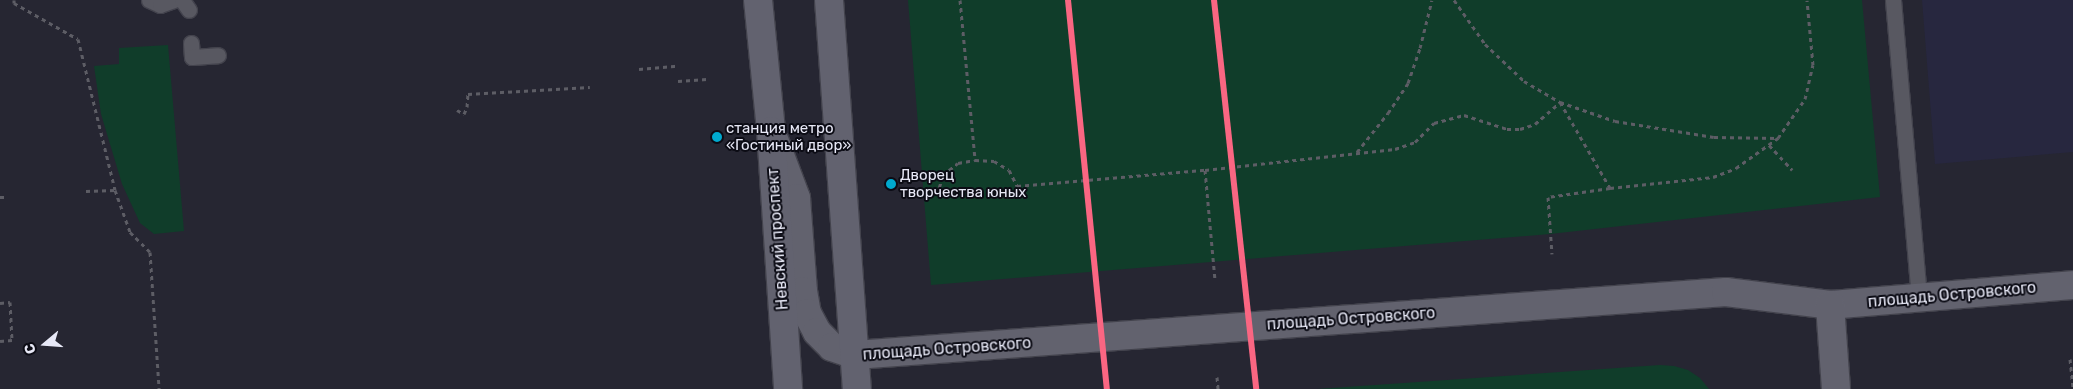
<!DOCTYPE html>
<html>
<head>
<meta charset="utf-8">
<style>
	body { margin:0 }
	#map { position:relative; width:2073px; height:389px; overflow:hidden; background:#262632; font-family:Rubik,sans-serif }
	div>[style] { position:absolute }
	[style*='--x'] { left:calc(var(--x)*1px); top:calc(var(--y)*1px); width:calc(var(--w)*1px); rotate:calc(var(--a)*1deg) }
	.built>* { inset:0; background:#27273f }
	.green>* { inset:0; background:#103d2a }
	.path>* { height:3px; margin-top:-1.5px; transform-origin:0; background:repeating-linear-gradient(90deg,#5d5d65 0 4px,transparent 0 8px) }
	.roads { filter:drop-shadow(1px 0 #43434d) drop-shadow(-1px 0 #43434d) drop-shadow(0 1px #43434d) drop-shadow(0 -1px #43434d) }
	.lane>* { height:15px; margin:-7.5px; padding:0 7.5px; transform-origin:7.5px; border-radius:7.5px; background:#585861 }
	.secondary>* { height:28px; margin:-14px; padding:0 14px; transform-origin:14px; border-radius:14px; background:#62626e }
	.primary>* { height:28px; margin:-14px; padding:0 14px; transform-origin:14px; border-radius:14px; background:#62626f }
	.metro-1>* { height:6px; margin:-3px; padding:0 3px; transform-origin:3px; border-radius:3px; background:#fa6682 }
	.dots>* { width:14px; height:14px; translate:-50% -50%; box-sizing:border-box; border:2px solid #0c0c15; border-radius:50% }
	span { translate:-50% -50%; white-space:nowrap; text-align:center; line-height:1.15; -webkit-text-stroke:4px #0c0c15; paint-order:stroke }
	.bus-label { font-size:15px; color:#e7e8f6 }
	.left { translate:0 -50%; text-align:left }
	.street-label { font-size:16px; color:#e7e8f6 }
	.north { position:absolute; left:20px; top:319px; width:50px; height:50px; -webkit-text-stroke:4px #0c0c15; paint-order:stroke; rotate:252deg; font-size:14px; font-weight:700; line-height:20px; text-align:center; color:#e7e8f6 }
	.north::after { content:''; display:block; margin:auto; width:18px; height:22px; background:#e7e8f6; clip-path:polygon(50% 0,100% 100%,50% 72%,0 100%) }
</style>
</head>
<body>
<div id="map">
	<div class="built">
		<i style="clip-path:polygon(1922px 0,2073px 0,2073px 152px,1935px 164px)"></i>
	</div>
	<div class="green">
		<i style="clip-path:polygon(908px 0,1862px 0,1880px 197px,1550px 234px,931px 285px)"></i>
		<i style="clip-path:polygon(168px 45px,184px 231px,154px 234px,140px 223px,122px 184px,101px 114px,94px 66px,119px 64px,119px 48px)"></i>
		<i style="clip-path:polygon(1660px 365px,1674px 366px,1688px 370px,1700px 378px,1709px 389px,1317px 389px)"></i>
	</div>
	<div class="path">
		<i style="--x:14;--y:0;--w:3;--a:90"></i>
		<i style="--x:14;--y:3;--w:73;--a:29.4"></i>
		<i style="--x:78;--y:39;--w:155;--a:76.2"></i>
		<i style="--x:115;--y:190;--w:45;--a:70.3"></i>
		<i style="--x:130;--y:232;--w:28;--a:45"></i>
		<i style="--x:150;--y:252;--w:137;--a:86.2"></i>
		<i style="--x:960;--y:0;--w:161;--a:84.6"></i>
		<i style="--x:975;--y:160;--w:19;--a:3"></i>
		<i style="--x:994;--y:161;--w:17;--a:31"></i>
		<i style="--x:1009;--y:170;--w:18;--a:63"></i>
		<i style="--x:1017;--y:186;--w:189;--a:-4.9"></i>
		<i style="--x:1205;--y:170;--w:191;--a:-6.3"></i>
		<i style="--x:1395;--y:149;--w:21;--a:-19"></i>
		<i style="--x:1415;--y:142;--w:27;--a:-45"></i>
		<i style="--x:1434;--y:123;--w:31;--a:-15"></i>
		<i style="--x:1464;--y:115;--w:45;--a:18"></i>
		<i style="--x:1507;--y:129;--w:13;--a:0"></i>
		<i style="--x:1520;--y:129;--w:16;--a:-18"></i>
		<i style="--x:1535;--y:124;--w:33;--a:-41"></i>
		<i style="--x:1560;--y:102;--w:58;--a:19.1"></i>
		<i style="--x:1615;--y:121;--w:100;--a:9.2"></i>
		<i style="--x:1714;--y:137;--w:64;--a:0.9"></i>
		<i style="--x:1454;--y:0;--w:54;--a:54.8"></i>
		<i style="--x:1485;--y:44;--w:54;--a:43.5"></i>
		<i style="--x:1524;--y:81;--w:42;--a:30.3"></i>
		<i style="--x:1560;--y:102;--w:99;--a:59.8"></i>
		<i style="--x:1610;--y:188;--w:63;--a:171.7"></i>
		<i style="--x:1548;--y:197;--w:57;--a:86"></i>
		<i style="--x:639;--y:69;--w:38;--a:-5"></i>
		<i style="--x:678;--y:81;--w:29;--a:-4"></i>
		<i style="--x:457;--y:110;--w:8;--a:30"></i>
		<i style="--x:464;--y:114;--w:8;--a:-67"></i>
		<i style="--x:467;--y:107;--w:13;--a:-86"></i>
		<i style="--x:468;--y:94;--w:122;--a:-3.3"></i>
		<i style="--x:1769;--y:145;--w:34;--a:47"></i>
		<i style="--x:1357;--y:152;--w:50;--a:-51.5"></i>
		<i style="--x:1388;--y:113;--w:36;--a:-56"></i>
		<i style="--x:1408;--y:83;--w:37;--a:-71"></i>
		<i style="--x:1420;--y:48;--w:49;--a:-76"></i>
		<i style="--x:1205;--y:170;--w:110;--a:84.8"></i>
		<i style="--x:1610;--y:188;--w:104;--a:-6.1"></i>
		<i style="--x:1713;--y:177;--w:25;--a:-21"></i>
		<i style="--x:1736;--y:168;--w:52;--a:-35.5"></i>
		<i style="--x:1778;--y:138;--w:47;--a:-55.3"></i>
		<i style="--x:1805;--y:99;--w:35;--a:-77"></i>
		<i style="--x:1813;--y:65;--w:65;--a:-95.3"></i>
		<i style="--x:86;--y:191;--w:29;--a:-2"></i>
		<i style="--x:937;--y:195;--w:21;--a:-73"></i>
		<i style="--x:943;--y:175;--w:19;--a:-39"></i>
		<i style="--x:958;--y:163;--w:17;--a:-10"></i>
		<i style="--x:0;--y:197;--w:6;--a:0"></i>
		<i style="--x:0;--y:303;--w:10;--a:-6"></i>
		<i style="--x:10;--y:302;--w:38;--a:87"></i>
		<i style="--x:12;--y:340;--w:12;--a:175"></i>
		<i style="--x:2070;--y:359;--w:28;--a:84"></i>
		<i style="--x:1217;--y:377;--w:12;--a:85"></i>
	</div>
	<div class="roads">
		<div class="lane">
			<i style="--x:149;--y:0;--w:12;--a:24"></i>
			<i style="--x:160;--y:5;--w:15;--a:-20"></i>
			<i style="--x:182;--y:0;--w:12;--a:55"></i>
			<i style="--x:1893;--y:0;--w:299;--a:85"></i>
			<i style="--x:191;--y:43;--w:14;--a:86"></i>
			<i style="--x:192;--y:57;--w:26;--a:-4"></i>
		</div>
		<div class="secondary">
			<i style="--x:775;--y:142;--w:60;--a:69.4"></i>
			<i style="--x:796;--y:198;--w:93;--a:85.7"></i>
			<i style="--x:803;--y:291;--w:22;--a:80"></i>
			<i style="--x:807;--y:313;--w:21;--a:62"></i>
			<i style="--x:817;--y:332;--w:21;--a:45"></i>
			<i style="--x:832;--y:347;--w:24;--a:19"></i>
			<i style="--x:855;--y:355;--w:873;--a:-4.14"></i>
			<i style="--x:1726;--y:292;--w:105;--a:7.1"></i>
			<i style="--x:1830;--y:305;--w:244;--a:-4.7"></i>
			<i style="--x:1830;--y:305;--w:84;--a:85.9"></i>
		</div>
		<div class="primary">
			<i style="--x:758;--y:0;--w:132;--a:84.3"></i>
			<i style="--x:771;--y:131;--w:259;--a:86.2"></i>
			<i style="--x:829;--y:0;--w:390;--a:85.9"></i>
		</div>
	</div>
	<div class="metro-1">
		<i style="--x:1068;--y:0;--w:391;--a:84.3"></i>
		<i style="--x:1214;--y:0;--w:391;--a:83.8"></i>
	</div>
	<div class="dots">
		<i style="left:717px;top:137px;background:#00a9ce"></i>
		<i style="left:891px;top:184px;background:#00a9ce"></i>
	</div>
	<div class="bus-label">
		<span class="left" style="left:726px;top:137px">станция метро<br>«Гостиный двор»</span>
		<span class="left" style="left:900px;top:184px">Дворец<br>творчества юных</span>
	</div>
	<div class="street-label">
		<span style="left:778px;top:239px;rotate:-94deg">Невский проспект</span>
		<span style="left:1952px;top:295px;rotate:-5deg">площадь Островского</span>
		<span style="left:1351px;top:319px;rotate:-4deg">площадь Островского</span>
		<span style="left:947px;top:349px;rotate:-4deg">площадь Островского</span>
	</div>
	<div class="north">С</div>
</div>
</body>
</html>
